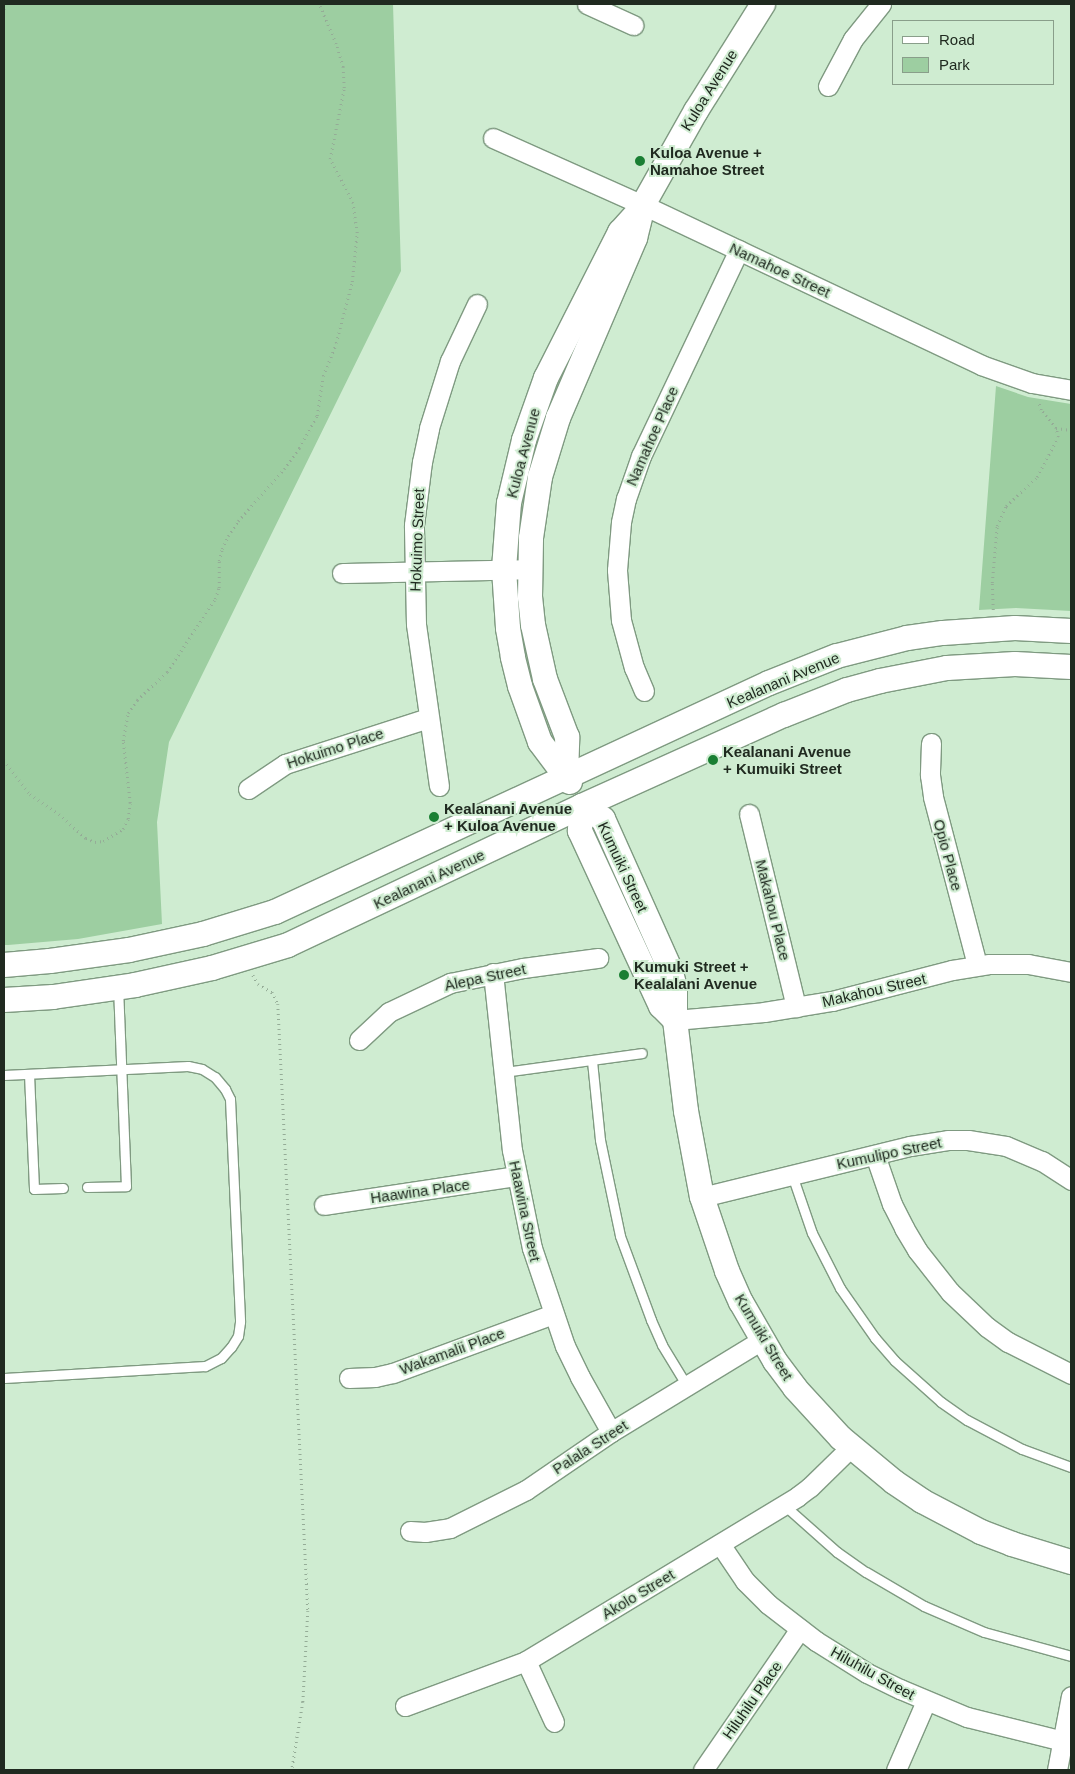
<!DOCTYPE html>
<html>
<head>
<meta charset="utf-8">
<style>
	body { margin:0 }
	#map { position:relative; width:1075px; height:1774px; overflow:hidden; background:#cfecd1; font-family:Arial,sans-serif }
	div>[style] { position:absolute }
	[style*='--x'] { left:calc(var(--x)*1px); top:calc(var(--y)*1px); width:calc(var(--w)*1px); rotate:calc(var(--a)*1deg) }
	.green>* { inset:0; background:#9dcea1 }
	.path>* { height:2.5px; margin-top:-1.25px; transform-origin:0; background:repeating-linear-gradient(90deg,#95ac97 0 1px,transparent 0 5px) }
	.roads { filter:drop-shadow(1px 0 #7f9a81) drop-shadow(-1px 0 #7f9a81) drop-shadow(0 1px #7f9a81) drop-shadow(0 -1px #7f9a81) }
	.service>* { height:9px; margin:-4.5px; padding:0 4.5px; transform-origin:4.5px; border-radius:4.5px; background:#fff }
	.minor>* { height:19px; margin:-9.5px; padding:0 9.5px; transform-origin:9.5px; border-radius:9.5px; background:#fff }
	.tertiary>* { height:24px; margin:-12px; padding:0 12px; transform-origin:12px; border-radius:12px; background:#fff }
	.dots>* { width:14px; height:14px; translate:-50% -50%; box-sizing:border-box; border:2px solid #cfecd1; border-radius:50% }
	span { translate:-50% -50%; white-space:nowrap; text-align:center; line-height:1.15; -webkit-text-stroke:4px #cfecd1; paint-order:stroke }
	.street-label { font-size:15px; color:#202a20 }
	.poi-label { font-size:15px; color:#202a20; font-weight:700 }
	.left { translate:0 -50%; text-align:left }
	.frame { position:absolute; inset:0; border:5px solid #202a20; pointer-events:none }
	.legend { position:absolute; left:892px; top:20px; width:162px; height:65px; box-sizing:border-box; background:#cfecd1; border:1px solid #899e8a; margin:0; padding:6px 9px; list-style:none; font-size:15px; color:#202a20 }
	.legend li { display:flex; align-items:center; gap:10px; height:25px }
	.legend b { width:25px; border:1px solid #899e8a }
</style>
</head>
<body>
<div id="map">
	<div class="green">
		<i style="clip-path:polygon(4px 4px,393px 4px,401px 271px,169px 742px,157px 822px,162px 924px,78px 939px,8px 945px,4px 945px)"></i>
		<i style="clip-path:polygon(996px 386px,1028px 397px,1071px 404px,1071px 611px,1016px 608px,979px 610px)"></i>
	</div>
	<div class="path">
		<i style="--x:4;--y:9;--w:5;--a:-68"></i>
		<i style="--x:1056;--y:428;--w:15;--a:8"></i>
		<i style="--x:993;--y:610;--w:27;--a:-92"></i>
		<i style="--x:992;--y:583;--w:57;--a:-85"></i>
		<i style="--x:997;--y:526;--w:22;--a:-66"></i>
		<i style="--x:1006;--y:506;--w:42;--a:-43.1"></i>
		<i style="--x:1037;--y:477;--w:45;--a:-62.3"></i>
		<i style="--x:1058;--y:437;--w:9;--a:-103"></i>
		<i style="--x:1056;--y:428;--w:23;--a:-130"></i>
		<i style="--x:1041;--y:410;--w:9;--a:-108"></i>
		<i style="--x:4;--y:760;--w:43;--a:52.6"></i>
		<i style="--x:30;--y:794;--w:35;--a:35"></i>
		<i style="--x:59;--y:814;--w:36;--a:42"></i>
		<i style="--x:86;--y:838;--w:10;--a:24"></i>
		<i style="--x:95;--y:842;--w:8;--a:-7"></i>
		<i style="--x:103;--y:841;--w:23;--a:-31"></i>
		<i style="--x:123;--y:829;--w:11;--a:-63"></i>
		<i style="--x:128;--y:819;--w:16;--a:-83"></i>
		<i style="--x:130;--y:803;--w:62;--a:-96.4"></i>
		<i style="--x:123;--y:741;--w:28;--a:-80"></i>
		<i style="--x:128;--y:713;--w:16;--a:-55"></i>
		<i style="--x:137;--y:700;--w:41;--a:-43"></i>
		<i style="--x:167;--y:672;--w:87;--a:-56.7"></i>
		<i style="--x:215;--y:599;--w:12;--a:-70"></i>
		<i style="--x:219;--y:588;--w:27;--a:-90"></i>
		<i style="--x:219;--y:561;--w:12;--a:-76"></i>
		<i style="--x:222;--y:549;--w:14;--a:-65"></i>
		<i style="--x:228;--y:536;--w:18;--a:-56"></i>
		<i style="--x:238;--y:521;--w:69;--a:-48.5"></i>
		<i style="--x:284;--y:469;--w:26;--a:-54"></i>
		<i style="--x:299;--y:448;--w:37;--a:-61"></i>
		<i style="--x:317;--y:416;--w:40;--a:-81.5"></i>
		<i style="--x:323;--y:376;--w:35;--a:-68"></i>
		<i style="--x:336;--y:343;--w:63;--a:-75.3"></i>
		<i style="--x:352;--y:282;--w:49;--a:-84.2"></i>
		<i style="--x:357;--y:233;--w:30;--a:-98"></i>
		<i style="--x:353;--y:203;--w:50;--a:-117.6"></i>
		<i style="--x:330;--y:159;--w:72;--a:-78.8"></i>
		<i style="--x:344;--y:88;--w:21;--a:-93"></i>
		<i style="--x:343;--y:67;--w:24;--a:-107"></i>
		<i style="--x:336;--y:44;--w:43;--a:-113"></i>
		<i style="--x:253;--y:975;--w:10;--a:61"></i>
		<i style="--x:258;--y:984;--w:16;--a:30"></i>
		<i style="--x:272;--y:992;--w:13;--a:63"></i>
		<i style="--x:278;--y:1004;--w:608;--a:87.17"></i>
		<i style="--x:308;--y:1611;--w:91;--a:93.1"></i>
		<i style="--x:303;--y:1702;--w:69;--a:99.2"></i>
	</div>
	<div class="roads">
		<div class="service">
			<i style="--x:592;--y:1061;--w:79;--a:84.2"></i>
			<i style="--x:600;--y:1140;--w:98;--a:78.2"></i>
			<i style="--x:620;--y:1236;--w:90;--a:69.7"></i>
			<i style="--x:651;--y:1320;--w:27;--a:66"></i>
			<i style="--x:662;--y:1345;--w:48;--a:58.6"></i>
			<i style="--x:504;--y:1072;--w:139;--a:-7.8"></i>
			<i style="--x:29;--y:1074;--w:115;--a:87.5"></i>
			<i style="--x:34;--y:1189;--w:29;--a:-2"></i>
			<i style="--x:4;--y:1075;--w:184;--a:-2.8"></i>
			<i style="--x:188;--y:1066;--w:14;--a:12"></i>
			<i style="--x:202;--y:1069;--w:15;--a:32"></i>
			<i style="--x:215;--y:1077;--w:16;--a:50"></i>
			<i style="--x:225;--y:1089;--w:11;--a:63"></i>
			<i style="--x:230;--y:1099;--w:223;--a:87.4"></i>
			<i style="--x:240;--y:1322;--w:14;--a:98"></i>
			<i style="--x:238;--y:1336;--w:13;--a:122"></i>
			<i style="--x:231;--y:1347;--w:15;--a:132"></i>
			<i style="--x:221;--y:1358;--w:18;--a:153"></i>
			<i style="--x:205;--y:1366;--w:201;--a:176.6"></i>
			<i style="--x:792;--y:1175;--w:61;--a:71"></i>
			<i style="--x:812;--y:1233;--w:62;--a:63"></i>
			<i style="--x:840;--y:1288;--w:61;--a:55"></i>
			<i style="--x:875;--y:1338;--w:30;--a:49"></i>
			<i style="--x:895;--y:1361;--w:62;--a:41.7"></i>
			<i style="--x:941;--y:1402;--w:32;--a:35"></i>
			<i style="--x:967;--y:1420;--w:62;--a:27.8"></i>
			<i style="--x:1022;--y:1449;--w:52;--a:20.2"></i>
			<i style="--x:87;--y:1187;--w:39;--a:-1"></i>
			<i style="--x:126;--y:1186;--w:198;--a:-92.3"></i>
			<i style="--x:784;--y:1505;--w:71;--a:41.6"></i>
			<i style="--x:837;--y:1552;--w:35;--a:35"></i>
			<i style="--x:866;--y:1572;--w:67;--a:30.4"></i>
			<i style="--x:924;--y:1606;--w:65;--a:23.4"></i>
			<i style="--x:984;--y:1632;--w:90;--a:15.4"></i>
		</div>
		<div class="minor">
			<i style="--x:587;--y:4;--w:51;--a:24.5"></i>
			<i style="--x:828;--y:86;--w:53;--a:-62"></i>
			<i style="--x:853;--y:39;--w:45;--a:-51.3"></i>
			<i style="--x:493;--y:138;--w:164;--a:24.1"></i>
			<i style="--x:643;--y:205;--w:374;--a:25.3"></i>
			<i style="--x:981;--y:365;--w:54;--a:19.4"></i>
			<i style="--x:1032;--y:383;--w:40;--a:10"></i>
			<i style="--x:342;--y:573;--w:187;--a:-1.2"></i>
			<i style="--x:644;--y:691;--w:25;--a:-113"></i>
			<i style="--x:634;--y:668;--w:50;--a:-105.2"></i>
			<i style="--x:621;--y:620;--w:50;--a:-94.6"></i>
			<i style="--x:617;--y:570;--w:48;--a:-85.2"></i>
			<i style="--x:621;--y:522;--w:24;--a:-78"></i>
			<i style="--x:626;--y:499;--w:46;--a:-70.8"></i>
			<i style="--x:641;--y:456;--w:228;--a:-64.6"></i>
			<i style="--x:931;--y:743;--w:32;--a:92"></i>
			<i style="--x:930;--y:775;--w:22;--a:82"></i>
			<i style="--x:933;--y:797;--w:174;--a:75.3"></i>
			<i style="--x:439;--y:786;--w:164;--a:-98.1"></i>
			<i style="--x:416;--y:624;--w:99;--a:-91.2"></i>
			<i style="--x:414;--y:525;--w:64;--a:-82.8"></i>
			<i style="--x:422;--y:462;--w:35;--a:-78"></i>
			<i style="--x:429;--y:428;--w:70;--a:-72.6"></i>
			<i style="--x:450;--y:361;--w:63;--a:-64.7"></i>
			<i style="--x:248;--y:789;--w:45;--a:-34"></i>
			<i style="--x:285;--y:764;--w:150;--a:-17.8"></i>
			<i style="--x:749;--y:814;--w:199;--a:76.3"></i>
			<i style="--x:493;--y:973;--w:178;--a:83.9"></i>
			<i style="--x:512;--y:1150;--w:100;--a:78.5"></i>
			<i style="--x:532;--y:1248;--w:103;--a:71.4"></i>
			<i style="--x:565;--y:1346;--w:34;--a:64"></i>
			<i style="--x:580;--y:1377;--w:63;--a:60.6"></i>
			<i style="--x:675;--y:1020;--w:89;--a:-5.1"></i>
			<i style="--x:764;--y:1012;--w:69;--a:-9.2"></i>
			<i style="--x:832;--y:1001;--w:124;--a:-14.5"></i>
			<i style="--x:952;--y:970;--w:36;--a:-9"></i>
			<i style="--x:988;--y:964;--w:40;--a:0"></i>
			<i style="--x:1028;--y:964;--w:44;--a:10.5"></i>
			<i style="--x:359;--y:1040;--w:41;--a:-43"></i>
			<i style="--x:389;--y:1012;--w:68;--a:-25.4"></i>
			<i style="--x:450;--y:983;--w:75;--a:-11.6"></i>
			<i style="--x:523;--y:968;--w:76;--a:-7.6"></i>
			<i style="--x:875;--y:1155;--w:52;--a:70.9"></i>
			<i style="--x:892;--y:1204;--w:27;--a:63"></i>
			<i style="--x:904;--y:1228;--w:26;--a:59"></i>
			<i style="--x:917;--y:1250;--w:53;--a:51.8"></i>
			<i style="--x:950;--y:1292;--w:51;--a:43.4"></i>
			<i style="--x:987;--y:1327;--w:26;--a:36"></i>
			<i style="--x:1008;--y:1342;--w:71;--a:26.9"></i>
			<i style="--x:702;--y:1197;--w:214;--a:-13.8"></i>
			<i style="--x:910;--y:1146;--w:38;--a:-9"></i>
			<i style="--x:948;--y:1140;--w:20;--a:0"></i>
			<i style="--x:968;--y:1140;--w:38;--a:9"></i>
			<i style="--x:1006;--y:1146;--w:39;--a:23"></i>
			<i style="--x:1042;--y:1161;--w:35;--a:33"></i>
			<i style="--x:324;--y:1205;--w:194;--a:-8.6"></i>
			<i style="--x:349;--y:1378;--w:26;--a:-2"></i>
			<i style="--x:375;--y:1377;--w:18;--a:-13"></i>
			<i style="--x:393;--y:1373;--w:171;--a:-20.2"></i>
			<i style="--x:410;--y:1531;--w:15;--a:4"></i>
			<i style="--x:425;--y:1532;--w:25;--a:-9"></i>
			<i style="--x:450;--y:1528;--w:85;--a:-26.6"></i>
			<i style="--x:526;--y:1490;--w:103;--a:-34.3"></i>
			<i style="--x:611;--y:1432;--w:177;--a:-31.4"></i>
			<i style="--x:720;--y:1544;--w:45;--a:56"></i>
			<i style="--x:745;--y:1581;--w:33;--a:45"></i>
			<i style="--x:768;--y:1604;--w:61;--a:37.6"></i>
			<i style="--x:816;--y:1641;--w:60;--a:32.1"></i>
			<i style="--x:867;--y:1673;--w:37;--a:26"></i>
			<i style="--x:900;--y:1689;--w:73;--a:22.7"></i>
			<i style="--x:967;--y:1717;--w:99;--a:14"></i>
			<i style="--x:526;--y:1661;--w:67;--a:65.3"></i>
			<i style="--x:405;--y:1706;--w:129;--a:-20.4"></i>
			<i style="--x:526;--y:1661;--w:318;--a:-31.2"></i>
			<i style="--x:798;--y:1496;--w:15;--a:-37"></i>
			<i style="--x:810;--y:1487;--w:57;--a:-44.3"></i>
			<i style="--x:703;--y:1770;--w:171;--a:-55.5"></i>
			<i style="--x:896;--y:1770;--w:75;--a:-66.5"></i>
			<i style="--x:1057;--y:1770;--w:75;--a:-79.3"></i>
		</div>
		<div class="tertiary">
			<i style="--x:566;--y:775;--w:38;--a:-88"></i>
			<i style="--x:567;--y:737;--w:62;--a:-110.8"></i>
			<i style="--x:545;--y:679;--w:55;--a:-102.5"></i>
			<i style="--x:533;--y:625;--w:28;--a:-96"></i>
			<i style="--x:530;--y:597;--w:59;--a:-89"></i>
			<i style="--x:531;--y:538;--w:62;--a:-81.6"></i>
			<i style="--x:540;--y:477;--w:62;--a:-73"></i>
			<i style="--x:558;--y:418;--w:196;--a:-66.8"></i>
			<i style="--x:635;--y:238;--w:34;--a:-76"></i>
			<i style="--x:643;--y:205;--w:108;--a:-60.6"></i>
			<i style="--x:696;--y:111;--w:126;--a:-57.9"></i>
			<i style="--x:570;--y:782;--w:50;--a:-126.9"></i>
			<i style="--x:540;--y:742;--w:59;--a:-109.7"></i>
			<i style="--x:520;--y:686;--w:30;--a:-104"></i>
			<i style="--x:513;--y:657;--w:29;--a:-100"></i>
			<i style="--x:508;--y:628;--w:59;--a:-93.9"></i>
			<i style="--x:504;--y:569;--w:66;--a:-85.7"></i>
			<i style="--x:509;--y:503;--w:65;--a:-76.6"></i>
			<i style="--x:524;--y:440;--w:66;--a:-70.5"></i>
			<i style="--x:546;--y:378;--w:164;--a:-63.1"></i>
			<i style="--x:620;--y:232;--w:25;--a:-48"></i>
			<i style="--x:582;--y:806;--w:25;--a:32"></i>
			<i style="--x:603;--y:819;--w:164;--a:65.9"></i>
			<i style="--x:670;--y:969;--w:20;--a:75"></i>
			<i style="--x:675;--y:988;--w:32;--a:90"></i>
			<i style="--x:675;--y:1020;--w:92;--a:83.1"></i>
			<i style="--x:686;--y:1111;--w:87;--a:79.5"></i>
			<i style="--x:702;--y:1197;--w:78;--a:71.3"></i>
			<i style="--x:727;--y:1271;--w:34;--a:66"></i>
			<i style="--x:741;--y:1302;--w:68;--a:60"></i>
			<i style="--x:775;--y:1361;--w:34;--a:53"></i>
			<i style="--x:795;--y:1388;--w:68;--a:47.4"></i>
			<i style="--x:841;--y:1438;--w:69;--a:39.7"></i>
			<i style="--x:894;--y:1482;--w:34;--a:34"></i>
			<i style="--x:922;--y:1501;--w:67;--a:27.7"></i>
			<i style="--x:981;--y:1532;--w:33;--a:21"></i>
			<i style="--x:1012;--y:1544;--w:62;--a:17"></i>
			<i style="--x:582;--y:806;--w:25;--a:95"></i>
			<i style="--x:580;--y:831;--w:193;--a:65.2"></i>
			<i style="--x:661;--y:1006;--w:20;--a:45"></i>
			<i style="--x:4;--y:965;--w:46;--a:-5"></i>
			<i style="--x:50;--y:961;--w:80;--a:-7.9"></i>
			<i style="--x:129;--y:950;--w:76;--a:-12.2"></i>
			<i style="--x:203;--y:934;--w:75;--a:-17"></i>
			<i style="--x:275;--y:912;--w:544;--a:-24.87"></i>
			<i style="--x:769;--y:683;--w:73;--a:-21.7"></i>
			<i style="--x:837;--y:656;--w:72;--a:-14.4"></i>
			<i style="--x:907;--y:638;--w:36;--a:-8"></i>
			<i style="--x:943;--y:633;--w:72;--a:-4"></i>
			<i style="--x:1015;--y:628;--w:56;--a:3.1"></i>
			<i style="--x:4;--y:1000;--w:49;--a:-3.5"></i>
			<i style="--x:53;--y:997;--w:83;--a:-8.3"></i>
			<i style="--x:135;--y:985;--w:79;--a:-12.4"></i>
			<i style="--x:212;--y:968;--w:79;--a:-16.8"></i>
			<i style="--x:288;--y:945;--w:325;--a:-25.3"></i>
			<i style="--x:582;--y:806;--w:222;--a:-24.3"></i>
			<i style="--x:784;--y:715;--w:68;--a:-21.6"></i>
			<i style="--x:847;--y:690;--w:34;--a:-15"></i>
			<i style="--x:880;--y:681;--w:68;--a:-11"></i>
			<i style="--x:947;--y:668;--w:68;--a:-3.4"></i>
			<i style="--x:1015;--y:664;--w:56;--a:3.1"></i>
		</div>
	</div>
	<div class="dots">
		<i style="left:640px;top:161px;background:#1a7f33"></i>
		<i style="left:713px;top:760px;background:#1a7f33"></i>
		<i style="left:434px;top:817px;background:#1a7f33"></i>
		<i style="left:624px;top:975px;background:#1a7f33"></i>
	</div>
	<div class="street-label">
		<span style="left:709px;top:90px;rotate:-58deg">Kuloa Avenue</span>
		<span style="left:780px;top:270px;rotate:25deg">Namahoe Street</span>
		<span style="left:652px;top:436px;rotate:-66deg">Namahoe Place</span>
		<span style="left:523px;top:453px;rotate:-75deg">Kuloa Avenue</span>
		<span style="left:417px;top:540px;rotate:-88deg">Hokuimo Street</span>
		<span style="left:783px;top:680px;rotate:-23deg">Kealanani Avenue</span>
		<span style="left:335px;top:748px;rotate:-18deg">Hokuimo Place</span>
		<span style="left:948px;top:855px;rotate:75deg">Opio Place</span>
		<span style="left:623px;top:867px;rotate:65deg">Kumuiki Street</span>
		<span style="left:429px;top:879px;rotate:-25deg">Kealanani Avenue</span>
		<span style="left:773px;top:910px;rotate:76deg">Makahou Place</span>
		<span style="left:485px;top:977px;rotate:-12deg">Alepa Street</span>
		<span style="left:874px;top:990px;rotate:-13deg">Makahou Street</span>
		<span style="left:889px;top:1153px;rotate:-12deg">Kumulipo Street</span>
		<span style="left:420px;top:1191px;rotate:-8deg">Haawina Place</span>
		<span style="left:525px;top:1211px;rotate:78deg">Haawina Street</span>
		<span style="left:764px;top:1337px;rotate:59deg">Kumuiki Street</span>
		<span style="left:452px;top:1351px;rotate:-20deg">Wakamalii Place</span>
		<span style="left:590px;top:1447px;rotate:-33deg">Palala Street</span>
		<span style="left:638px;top:1594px;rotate:-31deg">Akolo Street</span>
		<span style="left:873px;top:1673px;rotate:29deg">Hiluhilu Street</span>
		<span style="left:752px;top:1700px;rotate:-55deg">Hiluhilu Place</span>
	</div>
	<div class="poi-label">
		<span class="left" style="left:650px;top:161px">Kuloa Avenue +<br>Namahoe Street</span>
		<span class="left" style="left:723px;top:760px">Kealanani Avenue<br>+ Kumuiki Street</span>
		<span class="left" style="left:444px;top:817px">Kealanani Avenue<br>+ Kuloa Avenue</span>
		<span class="left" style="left:634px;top:975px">Kumuki Street +<br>Kealalani Avenue</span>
	</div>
	<div class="frame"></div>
	<ul class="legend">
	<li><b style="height:6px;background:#fff"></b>Road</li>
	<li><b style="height:14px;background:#9dcea1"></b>Park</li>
	</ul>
</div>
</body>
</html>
